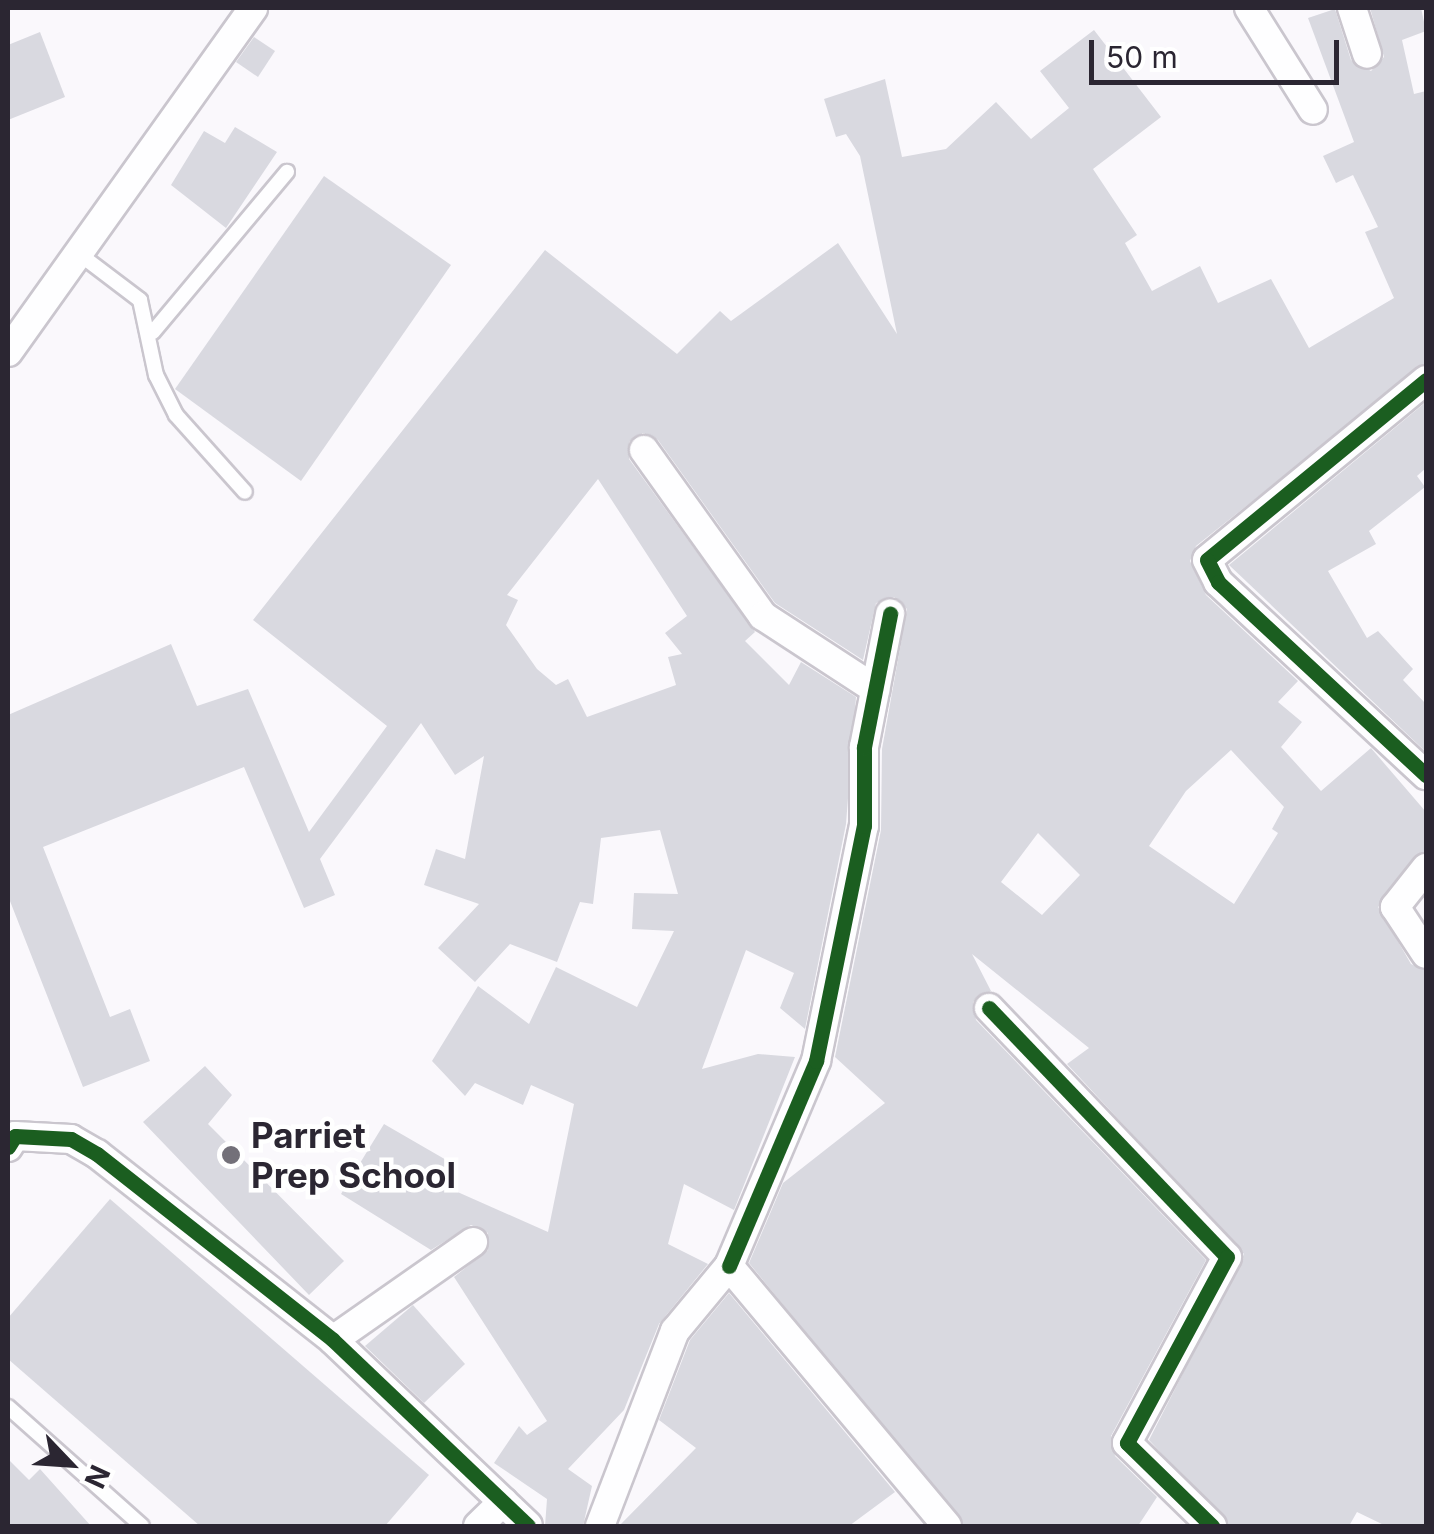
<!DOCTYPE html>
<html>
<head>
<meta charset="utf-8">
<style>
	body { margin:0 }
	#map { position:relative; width:1434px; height:1534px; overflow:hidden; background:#faf8fc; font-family:Inter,sans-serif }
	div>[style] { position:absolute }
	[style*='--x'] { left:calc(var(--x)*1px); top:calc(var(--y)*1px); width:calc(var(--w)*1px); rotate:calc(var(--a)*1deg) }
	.building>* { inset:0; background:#d9d9e0 }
	.roads { filter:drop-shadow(2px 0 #cac6ce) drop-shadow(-2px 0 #cac6ce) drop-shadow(0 2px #cac6ce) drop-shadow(0 -2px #cac6ce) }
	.service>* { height:14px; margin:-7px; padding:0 7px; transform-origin:7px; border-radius:7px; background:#fefeff }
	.minor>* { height:28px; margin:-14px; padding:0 14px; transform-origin:14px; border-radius:14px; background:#fefeff }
	.cycleway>* { height:15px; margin:-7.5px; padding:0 7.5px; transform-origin:7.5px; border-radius:7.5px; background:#1b5e20 }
	.dots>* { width:28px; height:28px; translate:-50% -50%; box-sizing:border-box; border:5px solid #fff; border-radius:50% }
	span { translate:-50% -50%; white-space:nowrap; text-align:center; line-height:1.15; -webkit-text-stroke:9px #fff; paint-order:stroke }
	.poi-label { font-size:35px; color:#2b2632; font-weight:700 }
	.left { translate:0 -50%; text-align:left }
	.frame { position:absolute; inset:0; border:10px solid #2b2632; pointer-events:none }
	.north { position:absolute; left:20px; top:1414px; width:100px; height:100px; -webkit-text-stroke:8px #fff; paint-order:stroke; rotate:115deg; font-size:28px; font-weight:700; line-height:40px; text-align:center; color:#2b2632 }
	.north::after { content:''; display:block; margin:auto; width:35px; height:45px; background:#2b2632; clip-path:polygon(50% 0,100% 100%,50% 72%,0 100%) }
	.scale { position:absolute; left:1089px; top:40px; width:250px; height:45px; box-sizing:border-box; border:5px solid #2b2632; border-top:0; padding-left:12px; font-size:30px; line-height:35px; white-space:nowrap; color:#2b2632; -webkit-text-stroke:8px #fff; paint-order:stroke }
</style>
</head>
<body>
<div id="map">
	<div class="building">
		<i style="clip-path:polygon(evenodd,1370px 8px,1421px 8px,1426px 31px,1402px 40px,1414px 94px,1426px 91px,1426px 363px,1196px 546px,1190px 561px,1206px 595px,1298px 681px,1278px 702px,1302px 722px,1281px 747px,1321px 791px,1371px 748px,1426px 812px,1426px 851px,1378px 907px,1411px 964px,1426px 971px,1426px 1526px,1386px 1526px,1357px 1512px,1349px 1526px,1229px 1526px,1149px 1440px,1244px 1254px,1067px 1064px,1089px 1048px,972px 954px,991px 991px,973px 1002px,976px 1020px,1206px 1260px,1111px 1436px,1115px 1456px,1157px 1497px,1138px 1526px,964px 1526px,749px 1263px,783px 1183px,885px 1103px,835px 1057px,881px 830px,882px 749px,907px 609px,894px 597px,876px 603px,863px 660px,775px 603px,658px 440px,643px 433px,629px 442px,629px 459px,755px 632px,745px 641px,789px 685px,801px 662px,856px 697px,846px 824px,805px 1029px,780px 1008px,794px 973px,746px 950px,702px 1069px,758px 1054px,795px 1057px,734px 1210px,684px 1184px,668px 1244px,708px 1264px,659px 1324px,624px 1410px,568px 1469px,592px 1486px,583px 1526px,545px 1526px,547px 1499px,494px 1463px,519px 1426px,527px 1435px,547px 1421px,454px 1277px,488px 1250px,488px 1233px,471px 1225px,431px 1250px,341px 1194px,384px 1124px,448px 1161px,435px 1182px,548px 1232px,574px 1104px,531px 1085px,523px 1105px,475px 1083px,465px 1096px,432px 1061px,478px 986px,529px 1024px,556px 967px,637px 1007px,674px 931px,632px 929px,634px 893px,678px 894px,660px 830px,601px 838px,593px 904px,580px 902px,557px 962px,510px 944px,475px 982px,438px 948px,479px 904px,424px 885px,436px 849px,465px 859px,484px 756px,455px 775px,421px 723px,320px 859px,335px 895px,304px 908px,244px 767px,43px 847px,110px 1017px,130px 1009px,150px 1061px,83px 1087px,8px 896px,8px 715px,171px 644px,197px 706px,248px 689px,309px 832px,387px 726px,253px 620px,545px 250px,677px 354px,720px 311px,731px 321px,838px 243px,897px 334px,860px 156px,846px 134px,836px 137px,824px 99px,885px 79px,902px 157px,946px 149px,996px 102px,1031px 139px,1069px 108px,1040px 71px,1094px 30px,1161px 117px,1093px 169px,1137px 235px,1125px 243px,1152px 291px,1200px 266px,1218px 303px,1271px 279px,1309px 348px,1394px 298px,1365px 232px,1378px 227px,1353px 175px,1336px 183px,1323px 156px,1354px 142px,1308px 18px,1335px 9px,1351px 60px,1371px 71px,1384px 57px,1370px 8px,598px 479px,687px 616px,665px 633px,682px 654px,668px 657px,676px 685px,587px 717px,568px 679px,556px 685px,537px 669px,506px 625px,518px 600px,507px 595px,598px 479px,1370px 8px,1231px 750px,1284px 807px,1272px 829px,1278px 833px,1234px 904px,1149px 846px,1186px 791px,1231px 750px,1370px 8px,1038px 833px,1080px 875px,1042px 915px,1001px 882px,1038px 833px)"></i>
		<i style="clip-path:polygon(40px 32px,65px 97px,8px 120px,8px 45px)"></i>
		<i style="clip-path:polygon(254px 37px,275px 51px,258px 77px,236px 62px)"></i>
		<i style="clip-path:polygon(235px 127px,277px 152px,226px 228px,171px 185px,204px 131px,225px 143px)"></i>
		<i style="clip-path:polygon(324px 176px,451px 265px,301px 481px,175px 389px)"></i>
		<i style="clip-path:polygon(1426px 402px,1426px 468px,1417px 476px,1425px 487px,1369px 531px,1376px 544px,1328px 571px,1367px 638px,1378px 631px,1413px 669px,1403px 680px,1426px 704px,1426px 752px,1229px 565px)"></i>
		<i style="clip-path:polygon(205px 1066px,232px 1095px,208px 1124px,344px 1261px,309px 1295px,143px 1122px)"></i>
		<i style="clip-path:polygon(110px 1199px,429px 1475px,385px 1526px,200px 1526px,8px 1359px,8px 1318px)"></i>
		<i style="clip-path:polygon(729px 1293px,895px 1492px,849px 1526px,619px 1526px,696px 1448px,659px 1420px,690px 1340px)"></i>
		<i style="clip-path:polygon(413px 1305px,465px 1364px,424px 1403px,365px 1346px)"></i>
		<i style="clip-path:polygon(8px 1459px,29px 1480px,40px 1469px,91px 1526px,8px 1526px)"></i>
	</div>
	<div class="roads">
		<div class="service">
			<i style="--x:78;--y:253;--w:78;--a:37.2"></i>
			<i style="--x:140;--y:300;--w:77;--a:78"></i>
			<i style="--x:156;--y:375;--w:45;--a:63.4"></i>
			<i style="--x:176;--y:415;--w:103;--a:48.1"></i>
			<i style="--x:153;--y:332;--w:209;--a:-50.1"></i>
			<i style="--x:8;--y:1407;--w:179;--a:41.6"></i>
		</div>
		<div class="minor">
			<i style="--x:1249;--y:8;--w:120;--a:57.9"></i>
			<i style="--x:1352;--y:8;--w:48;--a:71.9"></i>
			<i style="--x:8;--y:352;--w:422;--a:-54.5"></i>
			<i style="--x:1426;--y:380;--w:283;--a:140.6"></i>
			<i style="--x:1207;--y:560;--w:25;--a:63"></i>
			<i style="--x:1218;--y:582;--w:284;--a:42.9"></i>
			<i style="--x:644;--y:450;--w:204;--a:54.4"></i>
			<i style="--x:763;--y:616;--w:134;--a:33.1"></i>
			<i style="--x:1426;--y:868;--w:50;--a:128.5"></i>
			<i style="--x:1395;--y:907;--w:56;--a:56.6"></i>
			<i style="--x:989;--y:1008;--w:344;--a:46.3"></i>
			<i style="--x:1227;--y:1257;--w:211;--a:118.3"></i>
			<i style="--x:1127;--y:1443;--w:119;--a:44.3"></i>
			<i style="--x:8;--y:1147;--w:13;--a:-58"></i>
			<i style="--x:15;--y:1136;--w:56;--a:3.1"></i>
			<i style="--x:71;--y:1139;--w:30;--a:30"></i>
			<i style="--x:97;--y:1154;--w:300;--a:38.2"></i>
			<i style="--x:333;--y:1340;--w:269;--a:43.6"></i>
			<i style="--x:729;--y:1266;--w:223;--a:-67"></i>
			<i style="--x:816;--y:1061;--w:240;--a:-78.5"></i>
			<i style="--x:864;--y:826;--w:79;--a:-90"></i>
			<i style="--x:864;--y:747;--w:136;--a:-78.9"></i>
			<i style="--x:333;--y:1340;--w:171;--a:-35"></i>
			<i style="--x:478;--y:1526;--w:35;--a:-44"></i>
			<i style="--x:600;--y:1526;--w:209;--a:-69"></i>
			<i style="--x:675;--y:1331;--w:85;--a:-50.3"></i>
			<i style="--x:729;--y:1266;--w:339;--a:50"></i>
		</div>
	</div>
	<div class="cycleway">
		<i style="--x:1426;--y:380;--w:283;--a:140.6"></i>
		<i style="--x:1207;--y:560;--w:25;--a:63"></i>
		<i style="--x:1218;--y:582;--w:284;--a:42.9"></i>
		<i style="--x:989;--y:1008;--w:344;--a:46.3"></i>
		<i style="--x:1227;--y:1257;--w:211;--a:118.3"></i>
		<i style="--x:1127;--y:1443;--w:119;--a:44.3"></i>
		<i style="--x:8;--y:1147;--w:13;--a:-58"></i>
		<i style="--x:15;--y:1136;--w:56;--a:3.1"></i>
		<i style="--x:71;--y:1139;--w:30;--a:30"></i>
		<i style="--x:97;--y:1154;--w:300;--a:38.2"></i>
		<i style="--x:333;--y:1340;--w:269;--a:43.6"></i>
		<i style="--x:729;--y:1266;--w:223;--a:-67"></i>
		<i style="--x:816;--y:1061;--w:240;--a:-78.5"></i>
		<i style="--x:864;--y:826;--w:79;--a:-90"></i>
		<i style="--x:864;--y:747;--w:136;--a:-78.9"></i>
	</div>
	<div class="dots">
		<i style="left:231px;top:1155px;background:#737079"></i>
	</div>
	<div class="poi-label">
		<span class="left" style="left:251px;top:1155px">Parriet<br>Prep School</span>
	</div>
	<div class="frame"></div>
	<div class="north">N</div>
	<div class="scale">50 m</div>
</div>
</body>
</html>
